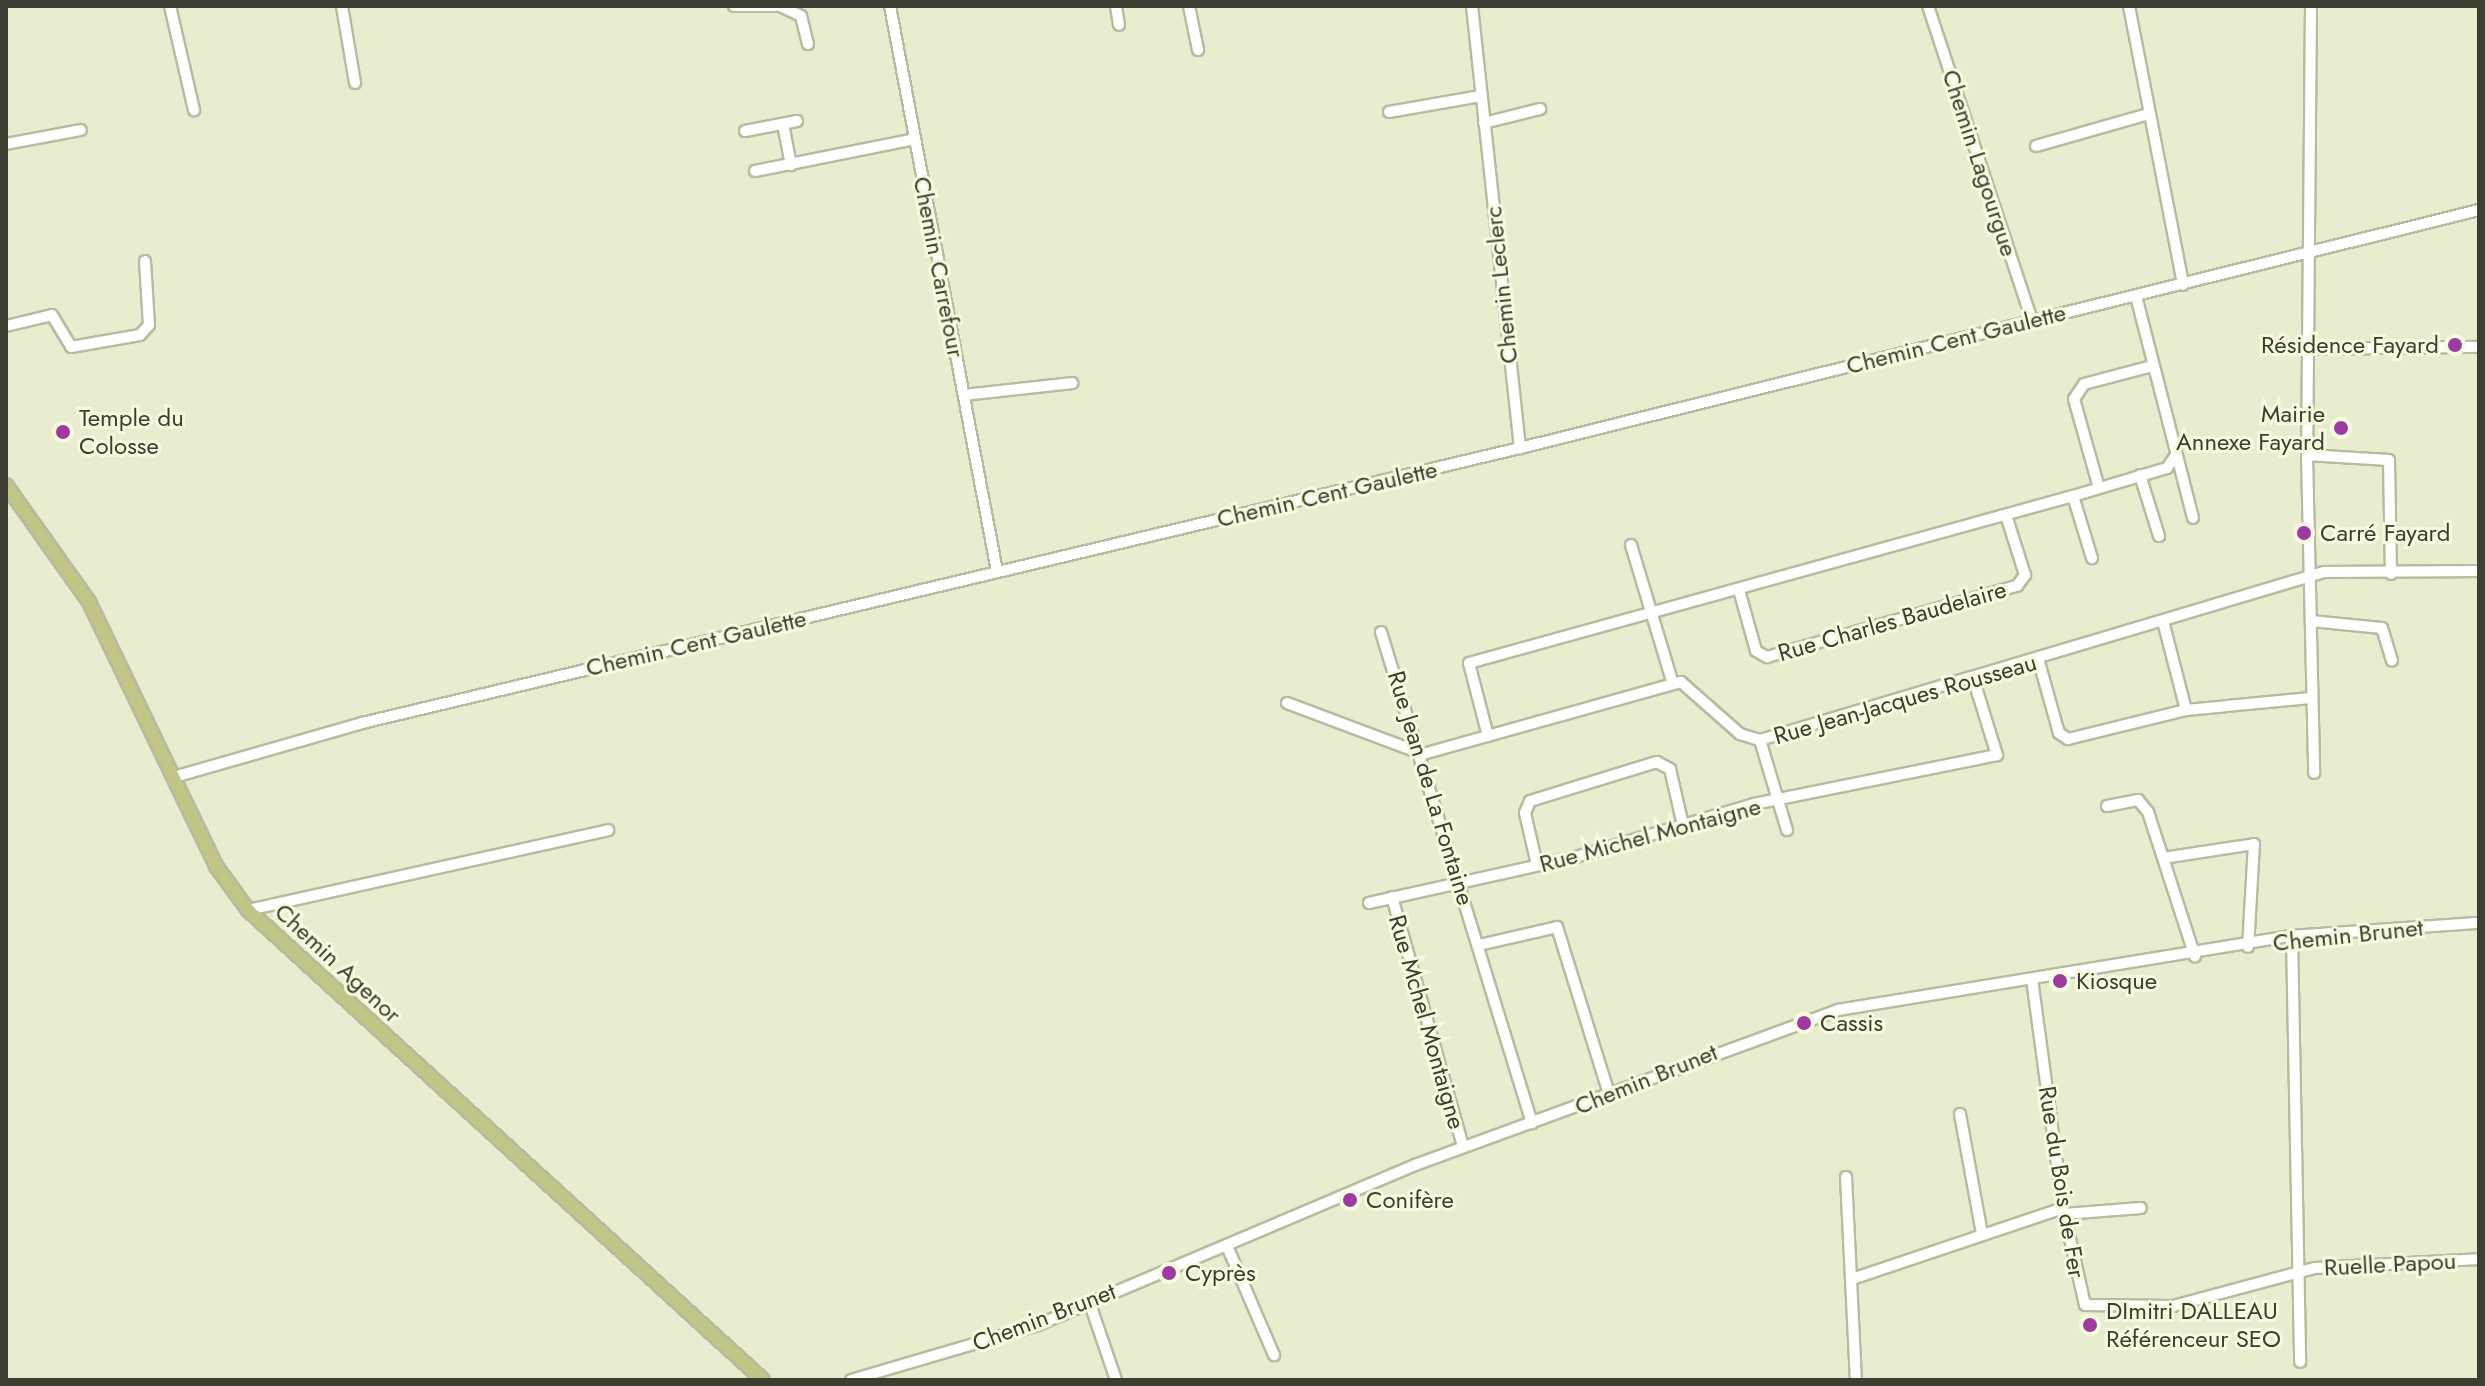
<!DOCTYPE html>
<html>
<head>
<meta charset="utf-8">
<style>
	body { margin:0 }
	#map { position:relative; width:2485px; height:1386px; overflow:hidden; background:#e9edd0; font-family:Jost,sans-serif }
	div>[style] { position:absolute }
	[style*='--x'] { left:calc(var(--x)*1px); top:calc(var(--y)*1px); width:calc(var(--w)*1px); rotate:calc(var(--a)*1deg) }
	.roads { filter:drop-shadow(2px 0 #b7bb9f) drop-shadow(-2px 0 #b7bb9f) drop-shadow(0 2px #b7bb9f) drop-shadow(0 -2px #b7bb9f) }
	.minor>* { height:10px; margin:-5px; padding:0 5px; transform-origin:5px; border-radius:5px; background:#fff }
	.major>* { height:12px; margin:-6px; padding:0 6px; transform-origin:6px; border-radius:6px; background:#c1c585 }
	.dots>* { width:22px; height:22px; translate:-50% -50%; box-sizing:border-box; border:4px solid #f7fadd; border-radius:50% }
	span { translate:-50% -50%; white-space:nowrap; text-align:center; line-height:1.15; -webkit-text-stroke:6px #f7fadd; paint-order:stroke }
	.street-label { font-size:24px; color:#3c3e32 }
	.poi-label { font-size:24px; color:#3c3e32 }
	.right { translate:-100% -50%; text-align:right }
	.left { translate:0 -50%; text-align:left }
	.frame { position:absolute; inset:0; border:8px solid #3c3e32; pointer-events:none }
</style>
</head>
<body>
<div id="map">
	<div class="roads">
		<div class="minor">
			<i style="--x:170;--y:6;--w:107;--a:77"></i>
			<i style="--x:342;--y:6;--w:78;--a:80.4"></i>
			<i style="--x:734;--y:6;--w:42;--a:0"></i>
			<i style="--x:780;--y:6;--w:23;--a:25"></i>
			<i style="--x:801;--y:16;--w:29;--a:76"></i>
			<i style="--x:890;--y:6;--w:575;--a:79.28"></i>
			<i style="--x:1116;--y:6;--w:19;--a:81"></i>
			<i style="--x:1189;--y:6;--w:45;--a:78.4"></i>
			<i style="--x:1472;--y:6;--w:445;--a:83.8"></i>
			<i style="--x:1928;--y:6;--w:331;--a:71.7"></i>
			<i style="--x:2129;--y:6;--w:284;--a:79"></i>
			<i style="--x:2311;--y:6;--w:449;--a:90.5"></i>
			<i style="--x:2307;--y:455;--w:318;--a:88.7"></i>
			<i style="--x:1389;--y:112;--w:93;--a:-9.9"></i>
			<i style="--x:1484;--y:123;--w:58;--a:-14"></i>
			<i style="--x:783;--y:124;--w:42;--a:79"></i>
			<i style="--x:745;--y:131;--w:53;--a:-10.9"></i>
			<i style="--x:6;--y:144;--w:76;--a:-10.6"></i>
			<i style="--x:2036;--y:146;--w:116;--a:-15.9"></i>
			<i style="--x:755;--y:171;--w:163;--a:-11.3"></i>
			<i style="--x:2136;--y:296;--w:229;--a:75.6"></i>
			<i style="--x:6;--y:326;--w:47;--a:-13.4"></i>
			<i style="--x:52;--y:315;--w:37;--a:59"></i>
			<i style="--x:71;--y:347;--w:70;--a:-9.9"></i>
			<i style="--x:140;--y:335;--w:13;--a:-48"></i>
			<i style="--x:149;--y:325;--w:64;--a:-93.6"></i>
			<i style="--x:2308;--y:349;--w:171;--a:-0.7"></i>
			<i style="--x:964;--y:395;--w:109;--a:-6.3"></i>
			<i style="--x:2307;--y:455;--w:82;--a:3.5"></i>
			<i style="--x:2389;--y:460;--w:114;--a:89"></i>
			<i style="--x:2140;--y:475;--w:64;--a:72.7"></i>
			<i style="--x:2099;--y:488;--w:92;--a:-105.7"></i>
			<i style="--x:2074;--y:399;--w:18;--a:-56"></i>
			<i style="--x:2084;--y:384;--w:70;--a:-14.8"></i>
			<i style="--x:2073;--y:496;--w:65;--a:73"></i>
			<i style="--x:1631;--y:545;--w:142;--a:73.2"></i>
			<i style="--x:1739;--y:590;--w:63;--a:74.4"></i>
			<i style="--x:1756;--y:651;--w:13;--a:29"></i>
			<i style="--x:1767;--y:657;--w:260;--a:-15.9"></i>
			<i style="--x:2017;--y:586;--w:14;--a:-54"></i>
			<i style="--x:2025;--y:575;--w:63;--a:-107.6"></i>
			<i style="--x:2311;--y:621;--w:71;--a:5.6"></i>
			<i style="--x:2382;--y:628;--w:34;--a:73"></i>
			<i style="--x:1381;--y:632;--w:514;--a:72.91"></i>
			<i style="--x:2039;--y:662;--w:74;--a:74.3"></i>
			<i style="--x:2059;--y:733;--w:11;--a:34"></i>
			<i style="--x:2068;--y:739;--w:122;--a:-13.8"></i>
			<i style="--x:2186;--y:710;--w:88;--a:-104.5"></i>
			<i style="--x:1287;--y:703;--w:145;--a:20.6"></i>
			<i style="--x:1423;--y:754;--w:268;--a:-15.6"></i>
			<i style="--x:1681;--y:682;--w:79;--a:41.4"></i>
			<i style="--x:1740;--y:734;--w:21;--a:17"></i>
			<i style="--x:1760;--y:740;--w:588;--a:-16.59"></i>
			<i style="--x:2324;--y:572;--w:155;--a:-0.4"></i>
			<i style="--x:2186;--y:710;--w:125;--a:-5.5"></i>
			<i style="--x:1488;--y:736;--w:75;--a:-104.6"></i>
			<i style="--x:1469;--y:663;--w:627;--a:-15.46"></i>
			<i style="--x:2073;--y:496;--w:98;--a:-16.6"></i>
			<i style="--x:2167;--y:468;--w:16;--a:-55"></i>
			<i style="--x:1760;--y:740;--w:94;--a:73.3"></i>
			<i style="--x:174;--y:777;--w:196;--a:-16"></i>
			<i style="--x:362;--y:723;--w:1190;--a:-13.36"></i>
			<i style="--x:1520;--y:448;--w:988;--a:-13.94"></i>
			<i style="--x:2107;--y:806;--w:32;--a:-11"></i>
			<i style="--x:2138;--y:800;--w:16;--a:50"></i>
			<i style="--x:2148;--y:812;--w:152;--a:72"></i>
			<i style="--x:2163;--y:858;--w:92;--a:-8.7"></i>
			<i style="--x:2254;--y:844;--w:103;--a:93.3"></i>
			<i style="--x:1537;--y:865;--w:53;--a:-103"></i>
			<i style="--x:1525;--y:813;--w:13;--a:-67"></i>
			<i style="--x:1530;--y:801;--w:133;--a:-17.1"></i>
			<i style="--x:1657;--y:762;--w:15;--a:28"></i>
			<i style="--x:1670;--y:769;--w:53;--a:77"></i>
			<i style="--x:1392;--y:897;--w:259;--a:74.1"></i>
			<i style="--x:1369;--y:903;--w:208;--a:-12.5"></i>
			<i style="--x:1572;--y:858;--w:190;--a:-16.5"></i>
			<i style="--x:1754;--y:804;--w:248;--a:-11.4"></i>
			<i style="--x:1997;--y:755;--w:77;--a:-107.3"></i>
			<i style="--x:248;--y:910;--w:369;--a:-12.5"></i>
			<i style="--x:2292;--y:936;--w:426;--a:88.9"></i>
			<i style="--x:1479;--y:945;--w:80;--a:-13"></i>
			<i style="--x:1557;--y:927;--w:175;--a:72.7"></i>
			<i style="--x:2032;--y:979;--w:231;--a:82.3"></i>
			<i style="--x:2063;--y:1208;--w:99;--a:77.2"></i>
			<i style="--x:2085;--y:1305;--w:88;--a:0.7"></i>
			<i style="--x:2173;--y:1306;--w:147;--a:-15"></i>
			<i style="--x:2315;--y:1268;--w:164;--a:-3.1"></i>
			<i style="--x:1960;--y:1114;--w:122;--a:79.6"></i>
			<i style="--x:1846;--y:1177;--w:203;--a:87.2"></i>
			<i style="--x:2064;--y:1214;--w:77;--a:-4.5"></i>
			<i style="--x:1227;--y:1246;--w:119;--a:66.7"></i>
			<i style="--x:1855;--y:1278;--w:219;--a:-18.6"></i>
			<i style="--x:1089;--y:1301;--w:83;--a:71.1"></i>
			<i style="--x:851;--y:1380;--w:195;--a:-16.4"></i>
			<i style="--x:1038;--y:1325;--w:410;--a:-23"></i>
			<i style="--x:1415;--y:1165;--w:451;--a:-20.1"></i>
			<i style="--x:1838;--y:1010;--w:460;--a:-9.3"></i>
			<i style="--x:2292;--y:936;--w:187;--a:-4"></i>
		</div>
		<div class="major">
			<i style="--x:6;--y:485;--w:143;--a:54.6"></i>
			<i style="--x:89;--y:602;--w:293;--a:64.3"></i>
			<i style="--x:216;--y:866;--w:54;--a:54"></i>
			<i style="--x:248;--y:910;--w:697;--a:42.38"></i>
		</div>
	</div>
	<div class="dots">
		<i style="left:2455px;top:345px;background:#9d3ba1"></i>
		<i style="left:2341px;top:428px;background:#9d3ba1"></i>
		<i style="left:63px;top:432px;background:#9d3ba1"></i>
		<i style="left:2304px;top:533px;background:#9d3ba1"></i>
		<i style="left:2060px;top:981px;background:#9d3ba1"></i>
		<i style="left:1804px;top:1023px;background:#9d3ba1"></i>
		<i style="left:1350px;top:1200px;background:#9d3ba1"></i>
		<i style="left:1169px;top:1273px;background:#9d3ba1"></i>
		<i style="left:2090px;top:1325px;background:#9d3ba1"></i>
	</div>
	<div class="street-label">
		<span style="left:1980px;top:163px;rotate:72deg">Chemin Lagourgue</span>
		<span style="left:939px;top:267px;rotate:79deg">Chemin Carrefour</span>
		<span style="left:1501px;top:285px;rotate:-96deg">Chemin Leclerc</span>
		<span style="left:1956px;top:339px;rotate:-14deg">Chemin Cent Gaulette</span>
		<span style="left:1327px;top:494px;rotate:-13deg">Chemin Cent Gaulette</span>
		<span style="left:1892px;top:621px;rotate:-16deg">Rue Charles Baudelaire</span>
		<span style="left:696px;top:643px;rotate:-13deg">Chemin Cent Gaulette</span>
		<span style="left:1905px;top:699px;rotate:-16deg">Rue Jean-Jacques Rousseau</span>
		<span style="left:1431px;top:788px;rotate:73deg">Rue Jean de La Fontaine</span>
		<span style="left:1650px;top:835px;rotate:-15deg">Rue Michel Montaigne</span>
		<span style="left:2348px;top:935px;rotate:-6deg">Chemin Brunet</span>
		<span style="left:338px;top:963px;rotate:43deg">Chemin Agenor</span>
		<span style="left:1427px;top:1022px;rotate:74deg">Rue Mchel Montaigne</span>
		<span style="left:1646px;top:1079px;rotate:-22deg">Chemin Brunet</span>
		<span style="left:2062px;top:1182px;rotate:81deg">Rue du Bois de Fer</span>
		<span style="left:2390px;top:1264px;rotate:-3deg">Ruelle Papou</span>
		<span style="left:1044px;top:1317px;rotate:-21deg">Chemin Brunet</span>
	</div>
	<div class="poi-label">
		<span class="right" style="left:2439px;top:345px">Résidence Fayard</span>
		<span class="right" style="left:2325px;top:428px">Mairie<br>Annexe Fayard</span>
		<span class="left" style="left:79px;top:432px">Temple du<br>Colosse</span>
		<span class="left" style="left:2320px;top:533px">Carré Fayard</span>
		<span class="left" style="left:2076px;top:981px">Kiosque</span>
		<span class="left" style="left:1820px;top:1023px">Cassis</span>
		<span class="left" style="left:1366px;top:1200px">Conifère</span>
		<span class="left" style="left:1185px;top:1273px">Cyprès</span>
		<span class="left" style="left:2106px;top:1325px">DImitri DALLEAU<br>Référenceur SEO</span>
	</div>
	<div class="frame"></div>
</div>
</body>
</html>
